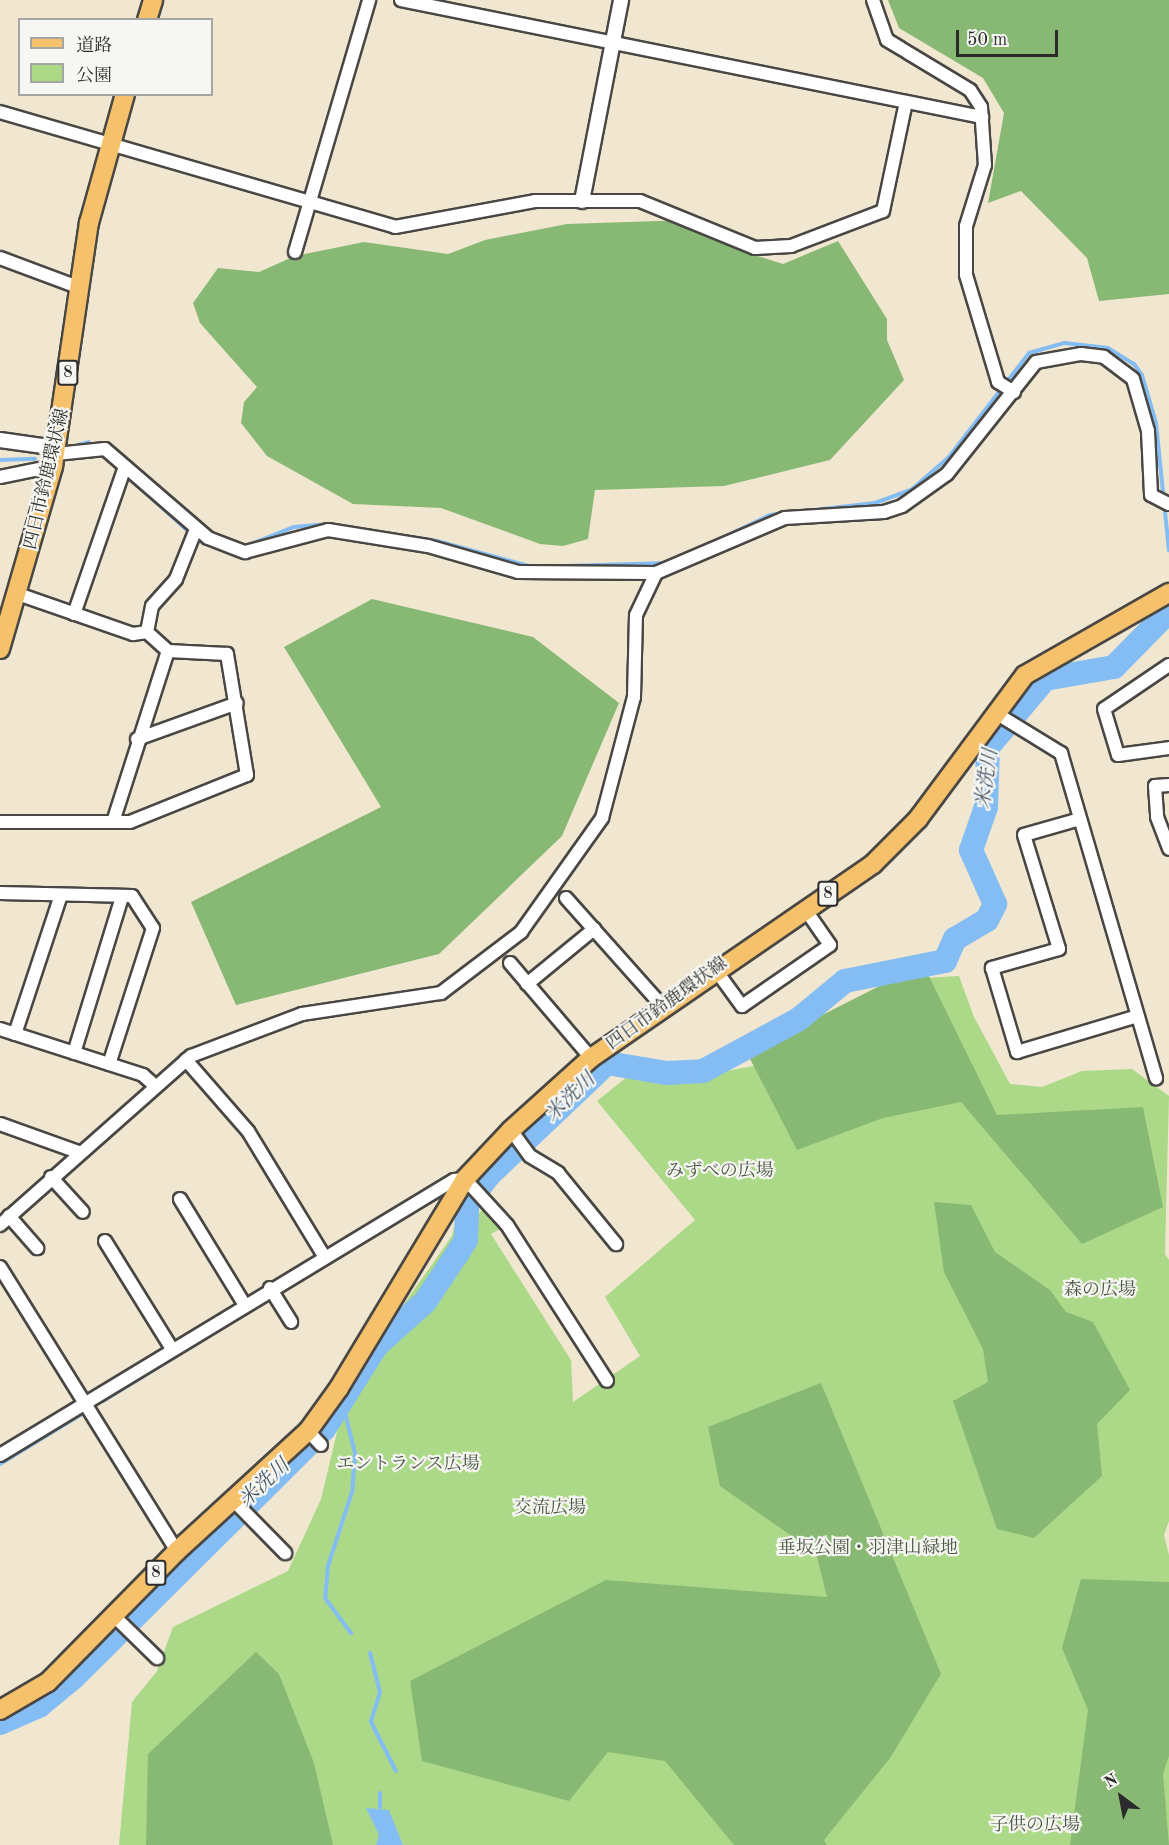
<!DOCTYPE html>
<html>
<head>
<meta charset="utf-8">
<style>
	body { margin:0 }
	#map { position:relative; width:1169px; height:1845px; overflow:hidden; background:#f1e7d0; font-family:"Old Standard TT","Noto Serif JP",serif }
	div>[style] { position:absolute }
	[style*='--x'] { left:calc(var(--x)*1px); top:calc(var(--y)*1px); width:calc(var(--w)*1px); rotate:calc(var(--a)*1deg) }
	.green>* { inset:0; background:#abd987 }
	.forest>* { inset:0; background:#88b974 }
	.water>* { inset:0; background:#84bcf4 }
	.stream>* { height:4px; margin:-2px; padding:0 2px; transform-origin:2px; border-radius:2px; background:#84bcf4 }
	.river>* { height:24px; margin:-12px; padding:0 12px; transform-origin:12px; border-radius:12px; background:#84bcf4 }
	.roads { filter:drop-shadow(2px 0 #494744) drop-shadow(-2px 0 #494744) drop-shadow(0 2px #494744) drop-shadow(0 -2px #494744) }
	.minor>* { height:12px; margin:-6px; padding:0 6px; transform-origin:6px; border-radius:6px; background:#fff }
	.tertiary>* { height:14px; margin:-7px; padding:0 7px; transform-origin:7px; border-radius:7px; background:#fff }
	.primary>* { height:18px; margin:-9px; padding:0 9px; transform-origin:9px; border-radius:9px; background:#f5c16b }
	span { translate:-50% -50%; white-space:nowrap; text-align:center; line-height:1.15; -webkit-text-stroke:4.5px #f6f6f2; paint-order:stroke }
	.shield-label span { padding:2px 4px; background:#f6f6f2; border:2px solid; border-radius:4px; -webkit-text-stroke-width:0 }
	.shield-label { font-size:16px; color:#2b2b2b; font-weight:700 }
	.street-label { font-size:18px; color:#2b2b2b }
	.park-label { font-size:18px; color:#4b5642 }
	.water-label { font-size:20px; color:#465667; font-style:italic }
	.legend { position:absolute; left:18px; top:18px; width:195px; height:78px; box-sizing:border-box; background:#f6f6f2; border:2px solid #a5a5a2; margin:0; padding:8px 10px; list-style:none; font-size:18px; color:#2b2b2b }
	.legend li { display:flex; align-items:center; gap:12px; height:30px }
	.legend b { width:30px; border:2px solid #a5a5a2 }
	.north { position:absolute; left:1091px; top:1767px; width:60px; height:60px; -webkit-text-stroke:4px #f6f6f2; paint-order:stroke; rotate:328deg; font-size:16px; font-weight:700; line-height:24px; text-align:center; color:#2b2b2b }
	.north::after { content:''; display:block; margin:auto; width:21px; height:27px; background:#2b2b2b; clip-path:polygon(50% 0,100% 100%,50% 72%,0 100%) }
	.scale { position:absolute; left:956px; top:30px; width:102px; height:27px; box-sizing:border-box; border:3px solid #2b2b2b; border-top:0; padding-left:8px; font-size:18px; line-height:21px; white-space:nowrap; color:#2b2b2b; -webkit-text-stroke:4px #f6f6f2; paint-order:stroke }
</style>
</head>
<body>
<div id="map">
	<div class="green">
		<i style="clip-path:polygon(959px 976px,974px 1017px,1010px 1084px,1042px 1087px,1082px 1071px,1132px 1069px,1169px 1096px,1165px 1254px,1169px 1260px,1169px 1521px,1164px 1535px,1169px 1555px,1169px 1845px,119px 1845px,132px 1702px,157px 1671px,173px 1627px,288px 1571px,321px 1499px,349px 1382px,452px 1236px,459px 1205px,478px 1214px,487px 1206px,504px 1227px,491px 1234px,571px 1360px,573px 1402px,640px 1356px,605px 1297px,695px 1220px,597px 1101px,628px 1076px,705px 1075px,791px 1059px,925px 978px)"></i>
	</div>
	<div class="forest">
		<i style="clip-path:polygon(888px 0,1169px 0,1169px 294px,1099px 301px,1087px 258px,1021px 191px,988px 203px,1004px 113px,983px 78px,899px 28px)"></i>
		<i style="clip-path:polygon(688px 220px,745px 252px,783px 264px,838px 241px,887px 319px,887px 340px,904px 380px,830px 460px,724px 486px,595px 490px,588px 539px,563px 546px,540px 544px,441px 508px,353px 504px,267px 456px,241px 423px,244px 402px,257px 387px,200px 323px,193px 303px,218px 268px,259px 272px,295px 256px,364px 242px,448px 254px,485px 240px,567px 224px)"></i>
		<i style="clip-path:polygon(372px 599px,533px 637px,619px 703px,562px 836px,439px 954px,236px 1005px,191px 902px,381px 807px,284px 647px)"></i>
		<i style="clip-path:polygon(923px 964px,997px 1115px,1143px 1107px,1163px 1207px,1082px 1244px,961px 1102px,883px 1118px,797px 1150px,747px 1053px)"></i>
		<i style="clip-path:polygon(934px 1202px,971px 1205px,995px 1252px,1050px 1290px,1066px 1312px,1093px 1322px,1130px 1390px,1097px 1424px,1102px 1476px,1034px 1538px,997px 1529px,953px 1401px,988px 1382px,983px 1349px,944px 1272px)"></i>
		<i style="clip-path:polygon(821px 1383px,941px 1674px,890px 1758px,824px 1840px,827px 1845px,734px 1845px,665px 1761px,608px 1752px,569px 1801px,422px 1761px,410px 1681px,606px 1580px,827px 1597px,816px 1553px,720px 1486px,708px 1427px)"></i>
		<i style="clip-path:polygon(1081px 1579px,1169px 1582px,1169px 1756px,1163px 1774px,1169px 1845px,1070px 1845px,1088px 1710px,1062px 1648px)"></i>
		<i style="clip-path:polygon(256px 1652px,279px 1674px,314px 1763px,333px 1845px,146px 1845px,148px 1754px)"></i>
	</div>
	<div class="water">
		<i style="clip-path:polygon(366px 1808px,389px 1810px,403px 1845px,376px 1845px,379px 1835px)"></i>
	</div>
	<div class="stream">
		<i style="--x:78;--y:445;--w:11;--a:-15"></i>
		<i style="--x:0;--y:460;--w:35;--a:-2"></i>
		<i style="--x:129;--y:478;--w:79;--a:41.9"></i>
		<i style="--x:188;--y:531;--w:42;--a:26.6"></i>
		<i style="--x:705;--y:546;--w:72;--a:-25.5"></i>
		<i style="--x:770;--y:515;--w:106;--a:-6.5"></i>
		<i style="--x:875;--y:503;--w:38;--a:-20"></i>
		<i style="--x:911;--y:490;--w:50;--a:-41"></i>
		<i style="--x:949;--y:457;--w:131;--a:-52.4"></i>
		<i style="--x:1029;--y:353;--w:37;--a:-16"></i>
		<i style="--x:1065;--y:343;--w:43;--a:6.6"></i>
		<i style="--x:1108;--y:348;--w:31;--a:32"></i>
		<i style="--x:1134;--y:364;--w:14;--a:54"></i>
		<i style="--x:1142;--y:375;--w:50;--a:73.7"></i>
		<i style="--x:1156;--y:423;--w:128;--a:84.2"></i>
		<i style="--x:244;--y:547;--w:54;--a:-21.8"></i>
		<i style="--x:294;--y:527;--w:32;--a:-5"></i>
		<i style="--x:326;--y:524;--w:112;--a:8.7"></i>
		<i style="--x:437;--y:541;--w:99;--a:15.2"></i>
		<i style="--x:565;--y:566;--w:103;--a:-1.7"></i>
		<i style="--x:103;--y:1401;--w:197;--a:-31.5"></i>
		<i style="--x:343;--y:1405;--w:49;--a:76"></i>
		<i style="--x:355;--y:1453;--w:39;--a:94"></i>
		<i style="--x:352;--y:1492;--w:78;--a:108"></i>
		<i style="--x:328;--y:1566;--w:32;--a:95"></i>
		<i style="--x:325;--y:1598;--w:44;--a:53.4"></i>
		<i style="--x:0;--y:1464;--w:96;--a:-31.4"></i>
		<i style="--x:370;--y:1653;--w:40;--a:75.6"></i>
		<i style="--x:380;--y:1692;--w:31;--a:107"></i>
		<i style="--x:371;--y:1722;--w:55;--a:63"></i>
		<i style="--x:380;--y:1793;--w:14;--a:90"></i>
	</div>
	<div class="river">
		<i style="--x:0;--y:1723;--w:43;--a:-23.6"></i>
		<i style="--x:39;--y:1706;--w:45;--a:-39.6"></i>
		<i style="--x:74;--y:1677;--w:352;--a:-44.8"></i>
		<i style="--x:324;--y:1429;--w:99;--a:-57.8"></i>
		<i style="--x:377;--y:1345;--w:64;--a:-41.9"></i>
		<i style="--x:425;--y:1302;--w:61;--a:-56.3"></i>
		<i style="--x:459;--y:1251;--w:13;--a:-58"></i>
		<i style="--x:466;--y:1240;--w:36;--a:-88"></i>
		<i style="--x:467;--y:1204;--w:36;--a:-53"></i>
		<i style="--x:489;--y:1175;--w:163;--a:-43.5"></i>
		<i style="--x:607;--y:1063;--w:61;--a:9.5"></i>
		<i style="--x:667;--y:1073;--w:36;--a:-3"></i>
		<i style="--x:703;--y:1071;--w:109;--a:-28.4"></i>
		<i style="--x:799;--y:1019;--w:60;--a:-39.6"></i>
		<i style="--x:845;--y:981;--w:102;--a:-11.3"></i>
		<i style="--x:945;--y:961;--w:24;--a:-66"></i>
		<i style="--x:955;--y:939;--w:37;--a:-31"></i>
		<i style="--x:987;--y:920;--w:18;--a:-63"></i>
		<i style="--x:995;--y:904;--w:59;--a:-114"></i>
		<i style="--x:971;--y:850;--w:46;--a:-70.8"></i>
		<i style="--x:986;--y:807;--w:60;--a:-88.1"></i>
		<i style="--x:988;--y:747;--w:89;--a:-50"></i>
		<i style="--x:1045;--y:679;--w:70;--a:-9.9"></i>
		<i style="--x:1114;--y:667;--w:78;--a:-45.5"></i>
	</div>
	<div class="roads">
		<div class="minor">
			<i style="--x:401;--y:0;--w:593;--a:11.39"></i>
			<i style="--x:873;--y:0;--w:42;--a:70.7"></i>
			<i style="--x:887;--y:40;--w:97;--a:31.1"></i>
			<i style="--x:970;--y:90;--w:20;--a:57"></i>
			<i style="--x:981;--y:107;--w:58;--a:86.1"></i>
			<i style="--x:985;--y:165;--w:64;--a:107.3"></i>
			<i style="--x:966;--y:226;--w:49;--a:90"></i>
			<i style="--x:966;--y:275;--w:112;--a:73.3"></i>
			<i style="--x:998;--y:382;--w:19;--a:32"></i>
			<i style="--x:0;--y:112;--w:411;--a:16.2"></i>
			<i style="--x:395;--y:227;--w:142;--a:-10.5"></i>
			<i style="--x:535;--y:201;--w:105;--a:0"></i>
			<i style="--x:640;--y:201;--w:124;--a:22.2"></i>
			<i style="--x:755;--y:248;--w:36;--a:-3"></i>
			<i style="--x:791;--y:246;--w:98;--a:-20.8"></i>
			<i style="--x:883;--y:211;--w:111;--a:-78.1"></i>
			<i style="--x:295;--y:252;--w:263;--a:-73.6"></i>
			<i style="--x:0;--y:258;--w:83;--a:20.4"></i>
			<i style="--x:56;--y:454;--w:49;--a:-5.8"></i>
			<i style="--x:105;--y:449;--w:136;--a:40.8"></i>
			<i style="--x:208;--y:538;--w:40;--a:21"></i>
			<i style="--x:245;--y:552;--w:86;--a:-14.8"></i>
			<i style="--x:328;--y:530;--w:101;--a:9.1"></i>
			<i style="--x:428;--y:546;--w:94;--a:16.1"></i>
			<i style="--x:518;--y:572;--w:138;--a:0.4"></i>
			<i style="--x:656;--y:573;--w:140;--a:-23.1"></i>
			<i style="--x:785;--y:518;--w:99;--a:-3.5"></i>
			<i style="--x:884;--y:512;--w:19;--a:-18"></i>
			<i style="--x:902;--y:506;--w:55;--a:-35.4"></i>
			<i style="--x:947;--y:474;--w:143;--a:-51.5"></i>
			<i style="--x:1036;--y:362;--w:46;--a:-10.1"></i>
			<i style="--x:1081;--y:354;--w:23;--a:7"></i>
			<i style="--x:1104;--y:357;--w:36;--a:37"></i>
			<i style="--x:1133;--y:379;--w:54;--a:73.9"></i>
			<i style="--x:1148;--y:431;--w:64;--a:87.3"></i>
			<i style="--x:1151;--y:495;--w:20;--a:27"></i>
			<i style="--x:0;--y:477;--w:54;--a:-11.7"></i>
			<i style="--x:18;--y:594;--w:122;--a:19.2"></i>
			<i style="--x:133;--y:634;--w:14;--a:-8"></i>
			<i style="--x:147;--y:632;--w:26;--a:-79"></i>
			<i style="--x:152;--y:606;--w:36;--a:-48"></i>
			<i style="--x:176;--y:579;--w:54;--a:-68.2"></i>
			<i style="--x:74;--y:614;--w:156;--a:-70.9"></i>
			<i style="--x:1169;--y:665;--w:78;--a:145.9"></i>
			<i style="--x:1104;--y:709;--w:48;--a:73.1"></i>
			<i style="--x:1118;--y:755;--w:51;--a:-7.8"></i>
			<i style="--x:994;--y:712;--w:79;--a:31.5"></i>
			<i style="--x:1061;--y:753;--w:339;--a:73.7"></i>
			<i style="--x:137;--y:739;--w:106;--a:-19.8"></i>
			<i style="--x:1169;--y:785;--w:14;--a:176"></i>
			<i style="--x:1155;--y:786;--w:31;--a:86"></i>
			<i style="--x:1157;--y:817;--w:34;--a:69"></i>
			<i style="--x:1080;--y:819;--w:58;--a:164.1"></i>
			<i style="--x:1024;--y:835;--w:119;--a:72.9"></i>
			<i style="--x:1059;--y:949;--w:70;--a:164.2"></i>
			<i style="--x:992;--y:968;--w:88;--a:73.4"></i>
			<i style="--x:1017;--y:1052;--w:126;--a:-16.6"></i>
			<i style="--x:0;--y:822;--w:130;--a:0"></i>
			<i style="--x:130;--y:822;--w:126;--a:-21.9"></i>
			<i style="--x:247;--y:775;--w:123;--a:-99.4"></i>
			<i style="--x:227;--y:654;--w:59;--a:-177.1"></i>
			<i style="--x:168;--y:651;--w:28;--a:-138"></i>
			<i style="--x:113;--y:822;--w:180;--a:-72.2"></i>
			<i style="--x:0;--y:893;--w:132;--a:1.3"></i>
			<i style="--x:132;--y:896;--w:38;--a:57"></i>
			<i style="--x:153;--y:928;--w:143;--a:107.9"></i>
			<i style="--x:566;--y:898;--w:146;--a:48.3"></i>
			<i style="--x:510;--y:963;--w:125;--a:49.5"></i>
			<i style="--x:715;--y:969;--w:46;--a:53.9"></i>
			<i style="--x:742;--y:1006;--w:107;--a:-34.7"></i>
			<i style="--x:830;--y:945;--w:44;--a:-124.8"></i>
			<i style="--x:527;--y:984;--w:87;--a:-39.4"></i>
			<i style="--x:0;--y:1029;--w:150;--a:17.8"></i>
			<i style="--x:143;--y:1075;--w:13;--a:42"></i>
			<i style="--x:15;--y:1034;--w:146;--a:-71.7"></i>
			<i style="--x:74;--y:1053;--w:163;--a:-72.9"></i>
			<i style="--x:186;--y:1060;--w:94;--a:48.9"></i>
			<i style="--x:248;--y:1131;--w:146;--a:58.7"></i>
			<i style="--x:0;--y:1124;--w:83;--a:19.7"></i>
			<i style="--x:511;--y:1130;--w:32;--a:54"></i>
			<i style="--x:530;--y:1156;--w:33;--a:31"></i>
			<i style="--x:558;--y:1173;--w:92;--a:50.8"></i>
			<i style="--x:51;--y:1177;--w:47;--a:47.6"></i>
			<i style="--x:180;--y:1199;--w:123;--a:58.6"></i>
			<i style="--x:9;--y:1216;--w:43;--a:48.8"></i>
			<i style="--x:0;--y:1225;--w:255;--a:-41.5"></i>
			<i style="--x:191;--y:1056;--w:119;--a:-20.7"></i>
			<i style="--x:302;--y:1014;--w:141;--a:-8.6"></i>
			<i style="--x:441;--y:993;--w:101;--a:-37.3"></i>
			<i style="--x:521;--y:932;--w:140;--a:-54.6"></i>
			<i style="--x:602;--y:818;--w:125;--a:-75.2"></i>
			<i style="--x:634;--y:697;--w:82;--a:-88.6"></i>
			<i style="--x:636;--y:615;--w:47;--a:-64.5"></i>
			<i style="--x:105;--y:1241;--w:127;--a:58.2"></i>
			<i style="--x:0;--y:1267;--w:335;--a:58.1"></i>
			<i style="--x:270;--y:1288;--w:40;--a:58"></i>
			<i style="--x:308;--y:1431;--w:19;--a:47"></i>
			<i style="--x:0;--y:1455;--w:531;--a:-31.2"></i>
			<i style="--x:454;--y:1180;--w:11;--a:-5"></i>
			<i style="--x:465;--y:1179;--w:62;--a:47.6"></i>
			<i style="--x:507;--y:1225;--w:185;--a:57.3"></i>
			<i style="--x:232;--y:1499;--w:76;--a:45.5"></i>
			<i style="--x:115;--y:1617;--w:59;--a:44.3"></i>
		</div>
		<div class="tertiary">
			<i style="--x:582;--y:201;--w:205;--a:-79"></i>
			<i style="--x:0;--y:440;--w:58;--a:8"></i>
		</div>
		<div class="primary">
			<i style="--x:147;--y:20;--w:21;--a:-73"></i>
			<i style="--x:0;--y:649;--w:191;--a:-73.8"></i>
			<i style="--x:53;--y:466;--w:246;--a:-81.6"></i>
			<i style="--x:89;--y:223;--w:134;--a:-74.4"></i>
			<i style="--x:0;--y:1710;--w:56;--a:-30.3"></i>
			<i style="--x:48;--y:1682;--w:184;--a:-45.4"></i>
			<i style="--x:177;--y:1551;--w:178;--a:-42.5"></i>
			<i style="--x:308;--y:1431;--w:53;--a:-54.2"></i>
			<i style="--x:339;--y:1388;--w:244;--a:-58.9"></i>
			<i style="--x:465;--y:1179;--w:67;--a:-46.8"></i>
			<i style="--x:511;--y:1130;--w:108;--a:-42"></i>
			<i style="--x:591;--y:1058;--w:342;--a:-34.5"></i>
			<i style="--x:873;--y:864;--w:64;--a:-45"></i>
			<i style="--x:918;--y:819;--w:179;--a:-53.4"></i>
			<i style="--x:1025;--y:675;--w:166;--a:-29.7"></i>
		</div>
	</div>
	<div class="shield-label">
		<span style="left:68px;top:373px">8</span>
		<span style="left:828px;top:894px">8</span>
		<span style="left:156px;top:1573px">8</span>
	</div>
	<div class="street-label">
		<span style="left:47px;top:479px;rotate:-77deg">四日市鈴鹿環状線</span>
		<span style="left:667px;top:1004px;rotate:-36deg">四日市鈴鹿環状線</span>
	</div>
	<div class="park-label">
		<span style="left:720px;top:1171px">みずべの広場</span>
		<span style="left:1100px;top:1290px">森の広場</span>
		<span style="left:408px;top:1464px">エントランス広場</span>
		<span style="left:550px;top:1508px">交流広場</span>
		<span style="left:868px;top:1548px">垂坂公園・羽津山緑地</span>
		<span style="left:1035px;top:1825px">子供の広場</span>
	</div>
	<div class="water-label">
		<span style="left:988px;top:779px;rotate:-82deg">米洗川</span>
		<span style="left:571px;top:1098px;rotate:-44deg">米洗川</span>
		<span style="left:265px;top:1484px;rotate:-43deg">米洗川</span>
	</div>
	<ul class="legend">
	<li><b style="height:8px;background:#f5c16b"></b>道路</li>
	<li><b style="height:16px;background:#abd987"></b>公園</li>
	</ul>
	<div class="north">N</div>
	<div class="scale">50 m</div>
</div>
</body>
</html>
